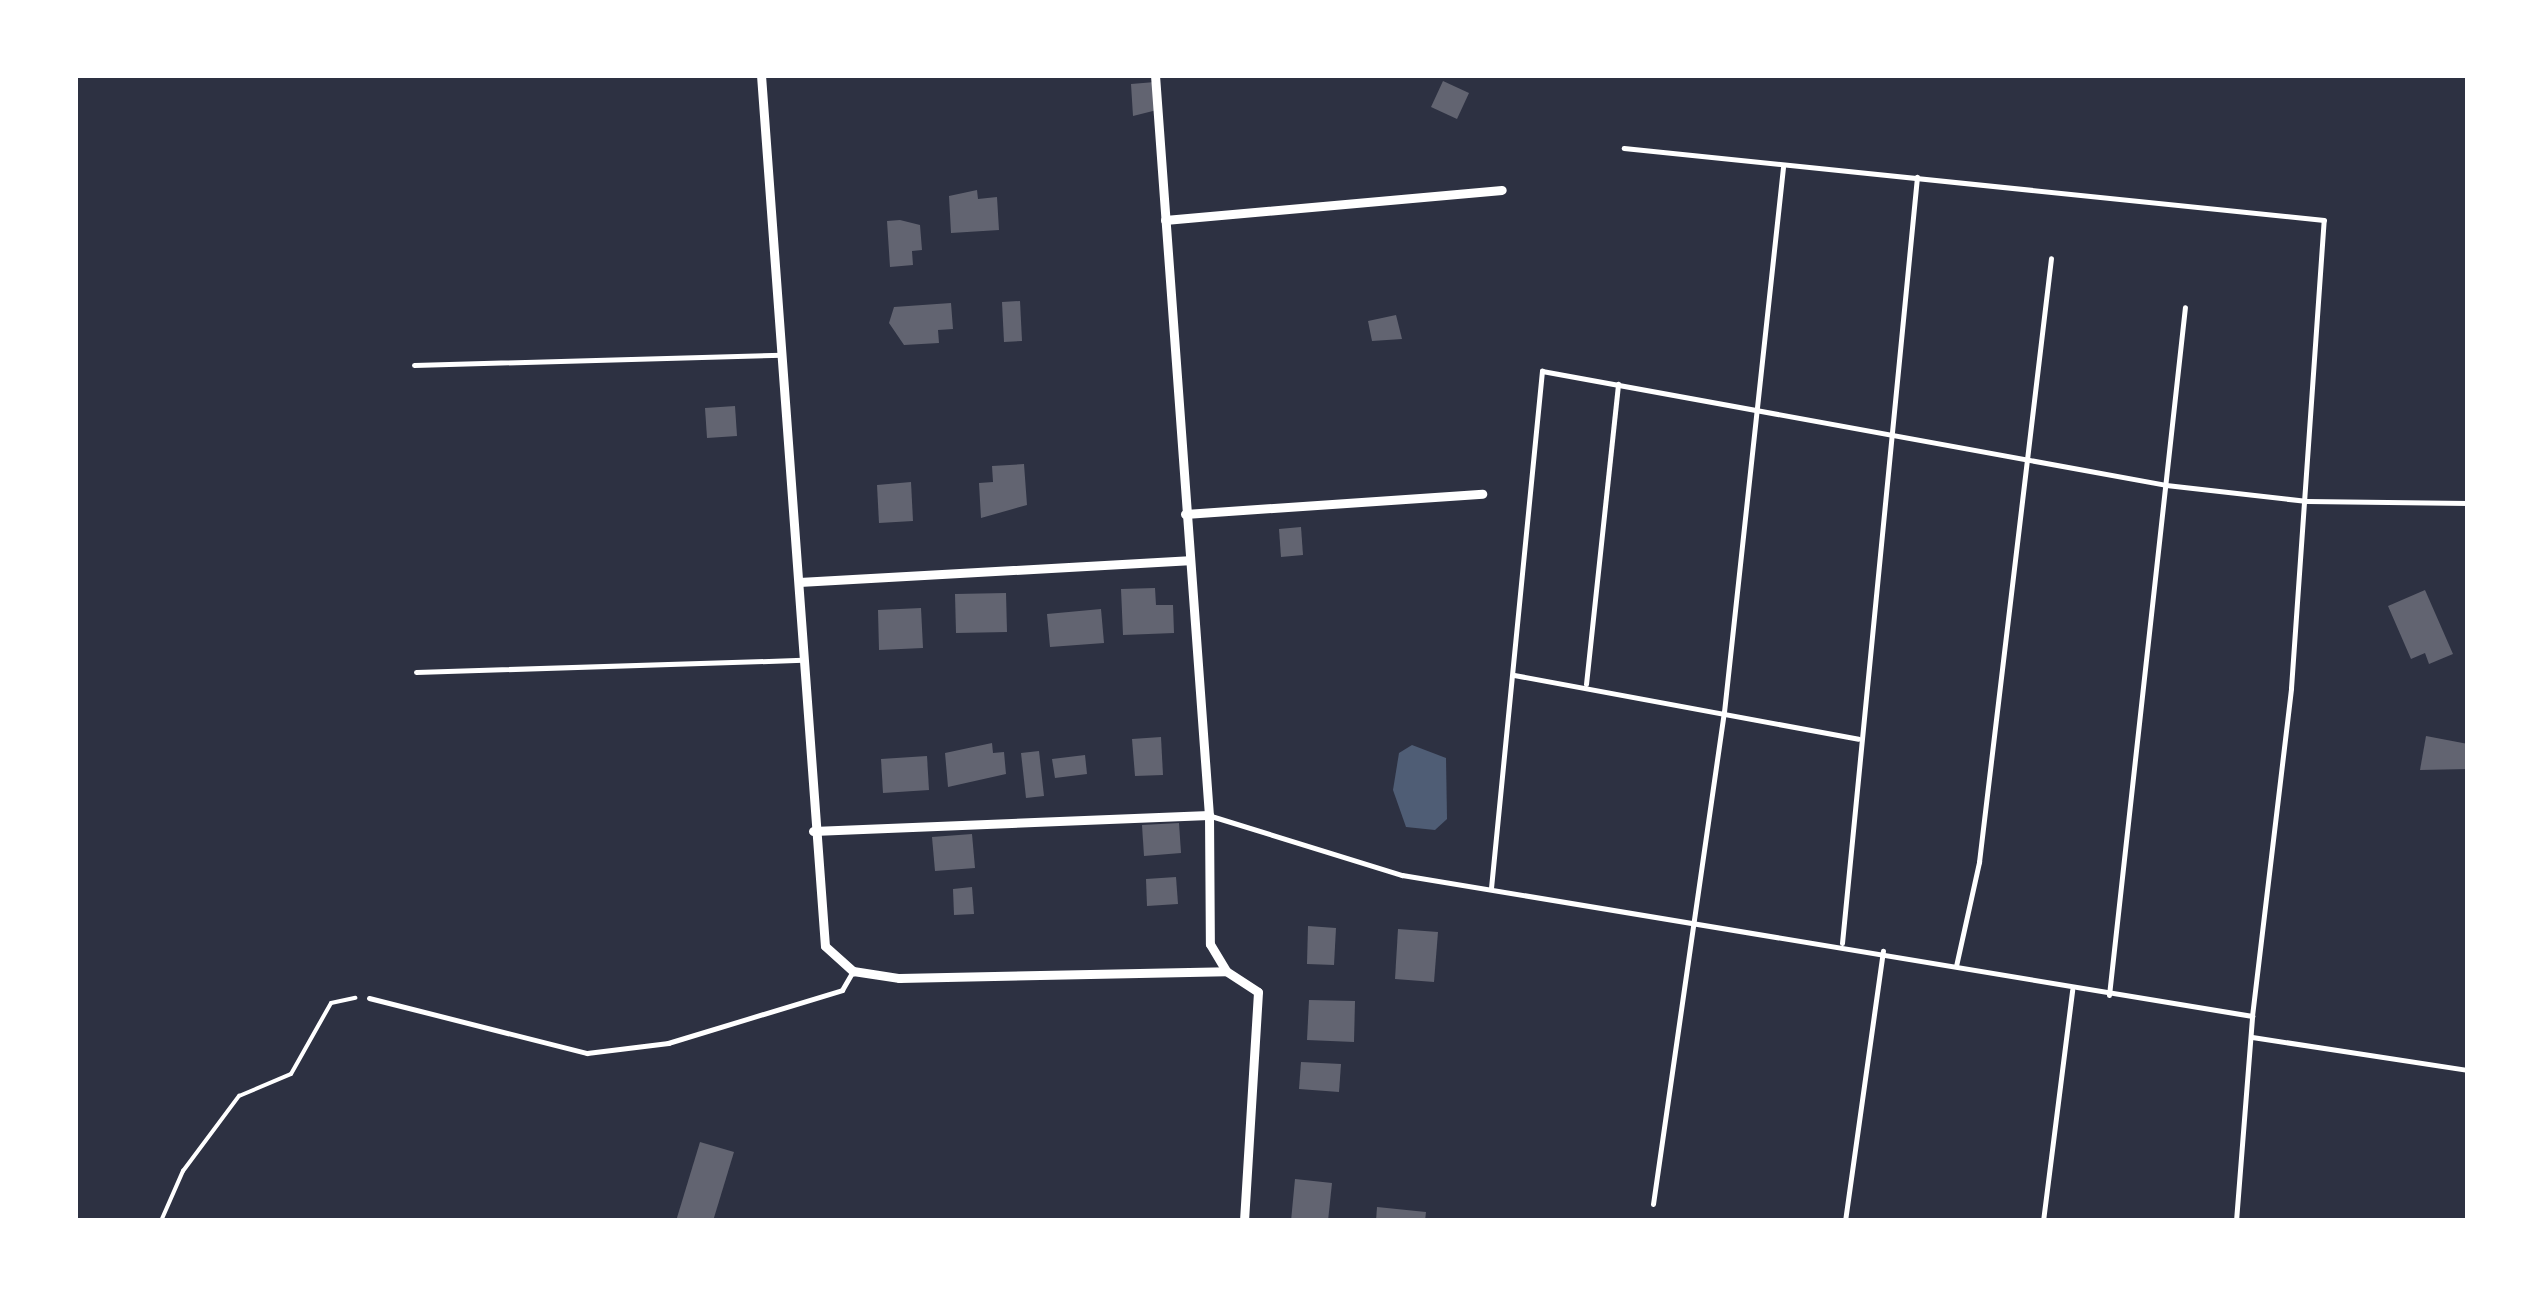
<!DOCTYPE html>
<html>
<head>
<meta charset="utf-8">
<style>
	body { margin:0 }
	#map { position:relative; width:2543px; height:1296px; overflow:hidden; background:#2d3142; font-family:Literata,serif }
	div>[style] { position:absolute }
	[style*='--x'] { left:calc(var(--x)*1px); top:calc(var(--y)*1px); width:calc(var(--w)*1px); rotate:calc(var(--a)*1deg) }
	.water>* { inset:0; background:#4f5d75 }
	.building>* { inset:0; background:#626471 }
	.path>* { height:4px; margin:-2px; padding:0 2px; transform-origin:2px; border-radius:2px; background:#fff }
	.service>* { height:5px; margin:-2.5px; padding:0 2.5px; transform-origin:2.5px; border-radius:2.5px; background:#fff }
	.minor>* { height:9px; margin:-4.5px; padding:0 4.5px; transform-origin:4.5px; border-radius:4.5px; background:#fff }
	span { translate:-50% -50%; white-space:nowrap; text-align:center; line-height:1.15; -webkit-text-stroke:10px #fff; paint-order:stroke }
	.frame { position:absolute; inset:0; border:78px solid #fff; pointer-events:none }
</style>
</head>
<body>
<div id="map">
	<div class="water">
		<i style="clip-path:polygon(1412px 745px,1446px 758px,1447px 819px,1435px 830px,1406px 827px,1393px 790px,1399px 753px)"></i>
	</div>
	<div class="building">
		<i style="clip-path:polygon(1443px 81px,1469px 93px,1457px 119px,1431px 107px)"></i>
		<i style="clip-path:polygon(1155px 82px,1157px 110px,1133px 116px,1131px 84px)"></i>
		<i style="clip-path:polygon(977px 190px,978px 199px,997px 197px,999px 230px,951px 233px,949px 196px)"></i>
		<i style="clip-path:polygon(900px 220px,920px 225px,922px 250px,912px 251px,913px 265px,890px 267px,887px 221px)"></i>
		<i style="clip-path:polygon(1020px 301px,1022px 341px,1004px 342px,1002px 302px)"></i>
		<i style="clip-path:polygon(951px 303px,953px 329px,938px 330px,939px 343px,904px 345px,889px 323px,894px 307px)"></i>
		<i style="clip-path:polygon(1396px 315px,1402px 339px,1372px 341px,1368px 321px)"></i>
		<i style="clip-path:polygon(735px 406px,737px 436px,707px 438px,705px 408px)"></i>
		<i style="clip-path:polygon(1024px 464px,1027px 505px,981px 518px,979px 483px,993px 482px,992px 466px)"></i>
		<i style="clip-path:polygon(911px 482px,913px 521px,879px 523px,877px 485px)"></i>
		<i style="clip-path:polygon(1301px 527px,1303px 555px,1281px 557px,1279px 529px)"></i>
		<i style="clip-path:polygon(1155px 588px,1156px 605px,1173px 605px,1174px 633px,1123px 635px,1121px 589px)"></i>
		<i style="clip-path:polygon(2425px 590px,2453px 654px,2429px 664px,2425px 653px,2411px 659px,2388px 606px)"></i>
		<i style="clip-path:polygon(1006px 593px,1007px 632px,956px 633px,955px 594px)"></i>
		<i style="clip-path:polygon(921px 608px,923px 648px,879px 650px,878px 610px)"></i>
		<i style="clip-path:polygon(1101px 609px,1104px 643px,1050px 647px,1047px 614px)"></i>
		<i style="clip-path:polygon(2426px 736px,2468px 744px,2468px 769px,2420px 770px)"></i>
		<i style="clip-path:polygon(1161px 737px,1163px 775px,1135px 776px,1132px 739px)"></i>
		<i style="clip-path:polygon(992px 743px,993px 753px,1004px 752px,1006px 774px,948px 787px,945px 753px)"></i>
		<i style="clip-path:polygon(1039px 751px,1044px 796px,1026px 798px,1021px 753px)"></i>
		<i style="clip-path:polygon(1085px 755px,1087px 774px,1055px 778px,1052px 759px)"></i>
		<i style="clip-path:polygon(927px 756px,929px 790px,883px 793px,881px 759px)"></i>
		<i style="clip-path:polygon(1179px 823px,1181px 853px,1144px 856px,1142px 825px)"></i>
		<i style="clip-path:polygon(972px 834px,975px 868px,935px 871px,932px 837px)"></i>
		<i style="clip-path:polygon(1176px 877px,1178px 904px,1147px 906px,1146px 879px)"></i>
		<i style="clip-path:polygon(972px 887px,974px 914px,954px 915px,953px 889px)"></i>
		<i style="clip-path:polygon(1308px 926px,1336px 928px,1334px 965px,1307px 964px)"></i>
		<i style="clip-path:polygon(1398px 929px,1438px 932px,1434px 982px,1395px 979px)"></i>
		<i style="clip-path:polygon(1309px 1000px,1355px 1001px,1354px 1042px,1307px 1040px)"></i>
		<i style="clip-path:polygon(1301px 1062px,1341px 1064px,1339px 1092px,1299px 1089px)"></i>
		<i style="clip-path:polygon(700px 1142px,734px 1152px,713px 1221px,676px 1221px)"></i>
		<i style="clip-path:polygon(1295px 1179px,1332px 1183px,1328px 1221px,1291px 1221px)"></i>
		<i style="clip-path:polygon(1377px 1207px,1426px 1212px,1425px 1221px,1376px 1221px)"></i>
	</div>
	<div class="path">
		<i style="--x:161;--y:1221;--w:55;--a:-66.3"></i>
		<i style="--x:183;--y:1171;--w:94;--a:-53.3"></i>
		<i style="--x:239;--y:1096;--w:56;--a:-22.9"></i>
		<i style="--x:291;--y:1074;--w:81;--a:-60.6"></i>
		<i style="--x:331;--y:1003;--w:25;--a:-12"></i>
	</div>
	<div class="service">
		<i style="--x:414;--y:365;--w:368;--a:-1.6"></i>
		<i style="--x:416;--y:672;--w:387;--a:-1.8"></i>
		<i style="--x:1514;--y:675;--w:350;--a:10.5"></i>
		<i style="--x:1586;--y:684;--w:302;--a:-83.9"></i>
		<i style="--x:1211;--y:816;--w:200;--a:17.2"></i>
		<i style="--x:1402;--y:875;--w:862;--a:9.42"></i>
		<i style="--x:2252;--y:1016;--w:330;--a:-83.2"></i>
		<i style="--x:2291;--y:688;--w:469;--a:-86"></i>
		<i style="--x:2324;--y:220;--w:704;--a:-174.13"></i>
		<i style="--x:1491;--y:888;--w:520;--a:-84.37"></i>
		<i style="--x:1542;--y:371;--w:634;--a:10.35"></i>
		<i style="--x:2166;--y:485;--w:142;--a:6.5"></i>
		<i style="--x:2307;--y:501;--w:161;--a:0.7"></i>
		<i style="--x:1842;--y:943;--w:770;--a:-84.41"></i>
		<i style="--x:1956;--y:966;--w:107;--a:-77.5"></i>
		<i style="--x:1979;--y:862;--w:608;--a:-83.2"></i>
		<i style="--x:2109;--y:995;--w:692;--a:-83.7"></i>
		<i style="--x:369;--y:998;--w:225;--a:14.2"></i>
		<i style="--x:587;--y:1053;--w:82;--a:-7"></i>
		<i style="--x:668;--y:1043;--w:182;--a:-16.9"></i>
		<i style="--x:842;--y:990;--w:22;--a:-60"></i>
		<i style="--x:2252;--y:1037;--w:219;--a:8.7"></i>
		<i style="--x:1653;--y:1204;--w:497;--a:-81.8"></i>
		<i style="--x:1724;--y:712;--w:548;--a:-83.82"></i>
		<i style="--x:1845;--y:1221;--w:273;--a:-82"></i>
		<i style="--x:2043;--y:1221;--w:233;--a:-82.8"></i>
		<i style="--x:2236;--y:1221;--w:206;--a:-85.5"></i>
	</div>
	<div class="minor">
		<i style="--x:761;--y:75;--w:873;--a:85.8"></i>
		<i style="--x:825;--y:946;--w:38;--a:42"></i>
		<i style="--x:853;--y:971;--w:47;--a:8.7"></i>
		<i style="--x:899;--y:978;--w:327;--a:-1.2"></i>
		<i style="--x:1155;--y:75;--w:742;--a:85.83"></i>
		<i style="--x:1209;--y:815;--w:129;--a:89.6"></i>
		<i style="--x:1210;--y:944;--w:31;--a:59"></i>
		<i style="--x:1226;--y:971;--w:38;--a:33"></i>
		<i style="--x:1258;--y:992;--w:229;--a:93.5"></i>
		<i style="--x:1165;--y:220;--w:338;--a:-5.1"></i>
		<i style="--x:1185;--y:514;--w:298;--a:-3.9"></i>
		<i style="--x:799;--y:582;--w:390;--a:-3.2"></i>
		<i style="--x:813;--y:831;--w:396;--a:-2.3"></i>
	</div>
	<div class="frame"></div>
</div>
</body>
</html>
